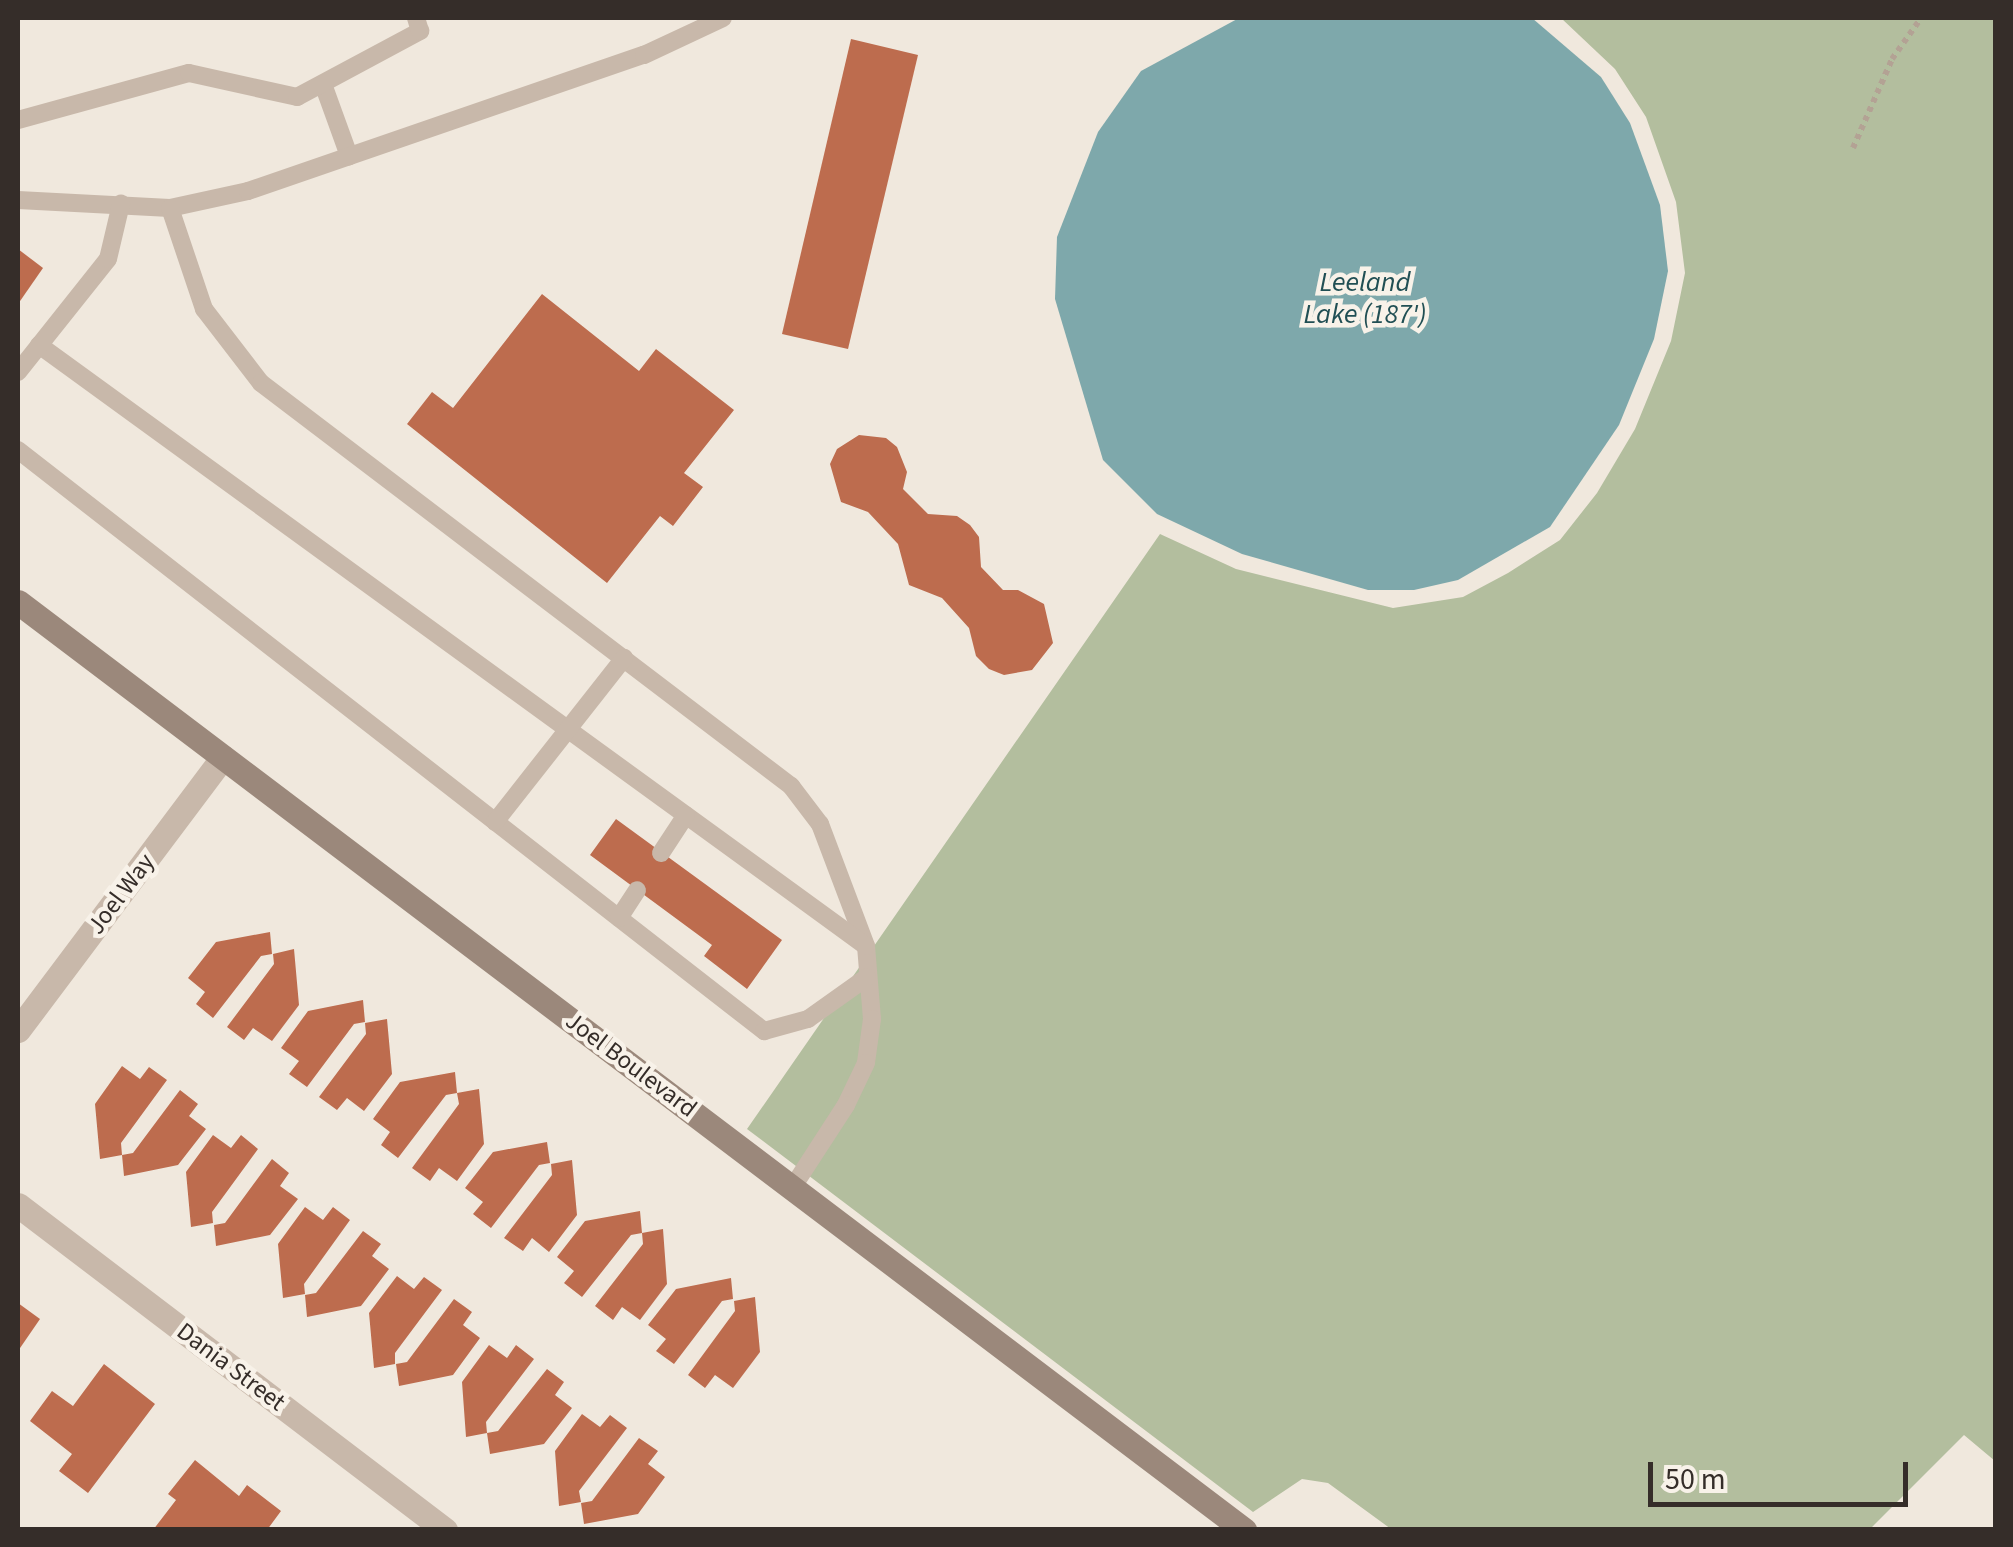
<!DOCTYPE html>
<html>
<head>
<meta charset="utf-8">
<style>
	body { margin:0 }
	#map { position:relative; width:2013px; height:1547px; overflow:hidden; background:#f0e8dd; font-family:"Source Sans 3",sans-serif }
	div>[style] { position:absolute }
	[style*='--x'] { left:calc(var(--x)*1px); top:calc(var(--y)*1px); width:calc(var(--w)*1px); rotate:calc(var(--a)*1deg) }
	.green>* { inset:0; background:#b3be9e }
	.water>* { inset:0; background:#7ea8ab }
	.building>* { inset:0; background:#bd6c4e }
	.path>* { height:6px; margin-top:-3px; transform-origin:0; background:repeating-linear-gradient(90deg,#b3a294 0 5px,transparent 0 10px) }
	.lane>* { height:18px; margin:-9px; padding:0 9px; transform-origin:9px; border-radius:9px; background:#c8b8aa }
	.street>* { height:25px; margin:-12.5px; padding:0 12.5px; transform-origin:12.5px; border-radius:12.5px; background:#c8b8aa }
	.secondary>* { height:25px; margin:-12.5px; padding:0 12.5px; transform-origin:12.5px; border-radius:12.5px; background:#9b887b }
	span { translate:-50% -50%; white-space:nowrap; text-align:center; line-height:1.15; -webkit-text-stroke:9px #f8f2e9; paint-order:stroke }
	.street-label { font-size:25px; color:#352d29 }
	.water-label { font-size:28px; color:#214f54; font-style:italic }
	.frame { position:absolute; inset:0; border:20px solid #352d29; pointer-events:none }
	.scale { position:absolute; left:1648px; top:1462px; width:260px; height:45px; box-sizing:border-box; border:5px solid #352d29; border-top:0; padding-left:12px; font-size:30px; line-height:35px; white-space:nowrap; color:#352d29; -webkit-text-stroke:8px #f8f2e9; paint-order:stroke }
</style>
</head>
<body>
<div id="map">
	<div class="green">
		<i style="clip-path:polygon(1561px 18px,1995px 18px,1995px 1461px,1964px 1435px,1870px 1529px,1391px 1529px,1328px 1483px,1302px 1479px,1253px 1512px,747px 1129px,1160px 534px,1236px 569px,1393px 608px,1463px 597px,1508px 573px,1560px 540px,1597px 493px,1635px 429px,1671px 341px,1685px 273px,1676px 202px,1646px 117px,1615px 69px)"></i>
	</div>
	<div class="water">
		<i style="clip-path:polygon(1239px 18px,1532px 18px,1601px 77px,1630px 123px,1660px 205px,1668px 271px,1654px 339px,1619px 425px,1550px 527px,1458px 580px,1414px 590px,1368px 590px,1242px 554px,1157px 514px,1103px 460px,1055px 299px,1057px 237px,1098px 132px,1141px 71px)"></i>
	</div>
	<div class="building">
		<i style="clip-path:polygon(851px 39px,918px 55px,848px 349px,782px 334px)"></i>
		<i style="clip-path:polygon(18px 249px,43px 268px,18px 304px)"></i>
		<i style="clip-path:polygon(542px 294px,639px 371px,656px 349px,734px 410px,684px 473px,703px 487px,673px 526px,660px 516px,607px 583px,407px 424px,432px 392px,453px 408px)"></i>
		<i style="clip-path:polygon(859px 435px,886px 438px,897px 447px,907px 472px,903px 489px,928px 514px,957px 516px,970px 525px,979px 537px,981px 567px,1003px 590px,1018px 590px,1044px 604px,1053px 643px,1032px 670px,1004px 675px,989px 669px,976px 656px,969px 628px,942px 598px,909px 585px,898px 544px,868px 512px,841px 502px,830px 464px,837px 449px)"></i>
		<i style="clip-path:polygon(616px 819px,782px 940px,747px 989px,704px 956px,712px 945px,590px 855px)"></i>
		<i style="clip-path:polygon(270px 932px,272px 954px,261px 956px,213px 1018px,196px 1004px,205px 992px,188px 978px,216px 942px)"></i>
		<i style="clip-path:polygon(294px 949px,299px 1005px,272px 1041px,253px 1028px,244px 1040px,227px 1027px,274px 964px,273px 954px)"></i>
		<i style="clip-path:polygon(363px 1000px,365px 1022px,354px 1024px,307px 1087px,289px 1074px,299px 1061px,281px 1048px,308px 1011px)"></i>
		<i style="clip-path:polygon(387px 1019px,392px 1074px,364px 1111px,347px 1098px,337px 1110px,319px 1097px,366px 1034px,365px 1023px)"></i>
		<i style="clip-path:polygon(122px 1066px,140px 1079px,149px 1067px,167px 1080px,121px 1143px,122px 1155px,133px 1153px,180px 1090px,198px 1104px,189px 1116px,206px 1129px,178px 1165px,124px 1176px,122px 1155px,100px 1159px,95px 1104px)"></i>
		<i style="clip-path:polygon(455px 1072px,457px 1093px,446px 1095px,398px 1158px,381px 1145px,390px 1132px,373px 1119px,400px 1082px)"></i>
		<i style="clip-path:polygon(479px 1089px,484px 1144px,457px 1181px,439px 1168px,430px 1181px,412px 1168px,459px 1104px,457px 1093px)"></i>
		<i style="clip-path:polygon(213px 1135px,231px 1148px,241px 1135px,258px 1149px,212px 1212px,213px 1223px,191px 1227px,186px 1172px)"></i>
		<i style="clip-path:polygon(547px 1142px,550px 1163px,539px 1165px,491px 1228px,473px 1214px,483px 1202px,465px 1188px,493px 1152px)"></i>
		<i style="clip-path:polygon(272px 1159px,289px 1173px,280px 1186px,298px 1199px,270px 1235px,216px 1246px,214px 1225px,225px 1223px)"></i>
		<i style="clip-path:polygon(572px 1160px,577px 1215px,549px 1252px,532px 1238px,523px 1251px,504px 1238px,552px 1175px,551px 1164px)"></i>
		<i style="clip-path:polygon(305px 1207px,323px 1220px,333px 1207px,350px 1220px,304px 1284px,305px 1294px,283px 1298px,278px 1244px)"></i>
		<i style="clip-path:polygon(640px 1211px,642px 1233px,631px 1235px,582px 1297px,564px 1283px,574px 1271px,557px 1257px,585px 1221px)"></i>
		<i style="clip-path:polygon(663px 1229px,667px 1284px,640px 1320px,622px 1307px,613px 1320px,595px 1306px,643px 1244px,642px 1233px)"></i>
		<i style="clip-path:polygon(363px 1231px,381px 1244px,372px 1256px,389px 1269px,361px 1306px,307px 1317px,305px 1295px,316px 1293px)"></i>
		<i style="clip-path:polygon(397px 1276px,414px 1289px,424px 1277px,442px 1290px,395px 1353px,395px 1364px,374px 1368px,369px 1313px)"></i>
		<i style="clip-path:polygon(731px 1278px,733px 1299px,722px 1301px,674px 1364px,656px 1351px,666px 1339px,648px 1325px,676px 1289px)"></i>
		<i style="clip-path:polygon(755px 1297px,760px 1352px,733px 1388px,715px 1375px,705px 1388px,688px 1375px,735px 1311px,734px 1301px)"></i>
		<i style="clip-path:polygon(454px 1299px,472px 1312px,463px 1325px,480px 1338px,453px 1375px,399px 1386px,396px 1364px,407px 1362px)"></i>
		<i style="clip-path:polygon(18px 1303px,40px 1319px,18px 1351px)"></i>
		<i style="clip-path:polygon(489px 1345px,507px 1358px,516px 1345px,534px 1359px,486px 1422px,487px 1433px,466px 1437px,462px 1382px)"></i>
		<i style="clip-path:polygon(104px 1364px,155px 1404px,88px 1493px,59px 1471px,72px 1454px,30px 1421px,52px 1391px,73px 1406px)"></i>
		<i style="clip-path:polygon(547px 1369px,564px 1382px,555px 1395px,572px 1408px,544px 1444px,490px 1454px,487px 1433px,498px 1431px)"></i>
		<i style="clip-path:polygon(582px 1414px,600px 1427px,610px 1415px,627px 1428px,579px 1491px,581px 1502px,559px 1506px,555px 1451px)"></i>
		<i style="clip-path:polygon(639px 1438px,658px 1451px,648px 1464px,665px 1477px,638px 1514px,584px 1524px,581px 1503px,592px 1501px)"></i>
		<i style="clip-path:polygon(195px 1460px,239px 1496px,247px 1485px,281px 1511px,267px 1530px,153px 1530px,176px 1500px,168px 1494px)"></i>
	</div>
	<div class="path">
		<i style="--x:1853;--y:148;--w:97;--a:-66.3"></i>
		<i style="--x:1892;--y:59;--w:50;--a:-54.7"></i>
	</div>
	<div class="lane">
		<i style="--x:323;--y:84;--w:77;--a:70.1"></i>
		<i style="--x:18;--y:120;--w:177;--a:-15.4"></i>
		<i style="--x:189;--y:73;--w:111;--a:12.5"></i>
		<i style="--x:297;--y:97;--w:140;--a:-28.2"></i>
		<i style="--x:420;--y:31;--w:14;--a:-107"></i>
		<i style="--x:18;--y:200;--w:152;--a:3"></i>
		<i style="--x:170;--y:208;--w:80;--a:-12.3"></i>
		<i style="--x:248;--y:191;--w:419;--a:-19"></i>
		<i style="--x:644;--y:55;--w:87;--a:-25.1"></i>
		<i style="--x:170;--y:208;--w:107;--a:71.4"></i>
		<i style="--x:204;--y:309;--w:93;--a:52.4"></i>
		<i style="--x:261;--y:383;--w:666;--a:37.25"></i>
		<i style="--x:791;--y:786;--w:48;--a:52.7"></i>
		<i style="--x:820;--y:824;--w:130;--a:69.3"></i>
		<i style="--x:866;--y:946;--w:73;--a:85.3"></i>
		<i style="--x:872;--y:1019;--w:44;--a:97.8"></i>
		<i style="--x:866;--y:1063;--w:47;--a:115.5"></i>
		<i style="--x:846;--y:1105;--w:99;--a:123"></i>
		<i style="--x:39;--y:345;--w:1022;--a:36.01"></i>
		<i style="--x:18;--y:372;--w:144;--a:-51.5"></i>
		<i style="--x:108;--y:259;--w:57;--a:-76.7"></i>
		<i style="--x:18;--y:450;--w:946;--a:37.91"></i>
		<i style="--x:764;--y:1031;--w:46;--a:-15.3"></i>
		<i style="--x:808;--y:1019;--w:72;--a:-35.4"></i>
		<i style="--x:495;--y:822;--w:209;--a:-51.8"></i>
		<i style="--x:661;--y:853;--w:45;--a:-56.7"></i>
		<i style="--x:619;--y:918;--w:33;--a:-57"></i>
	</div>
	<div class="street">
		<i style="--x:18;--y:1030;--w:341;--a:-53.1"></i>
		<i style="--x:18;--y:1205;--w:537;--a:37.28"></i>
	</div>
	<div class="secondary">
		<i style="--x:18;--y:602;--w:1538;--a:37.12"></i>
	</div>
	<div class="street-label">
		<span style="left:121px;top:894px;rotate:-53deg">Joel Way</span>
		<span style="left:631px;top:1065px;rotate:37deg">Joel Boulevard</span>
		<span style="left:231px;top:1367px;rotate:37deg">Dania Street</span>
	</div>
	<div class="water-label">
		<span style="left:1365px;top:298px">Leeland<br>Lake (187')</span>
	</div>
	<div class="frame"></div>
	<div class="scale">50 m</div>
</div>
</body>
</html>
